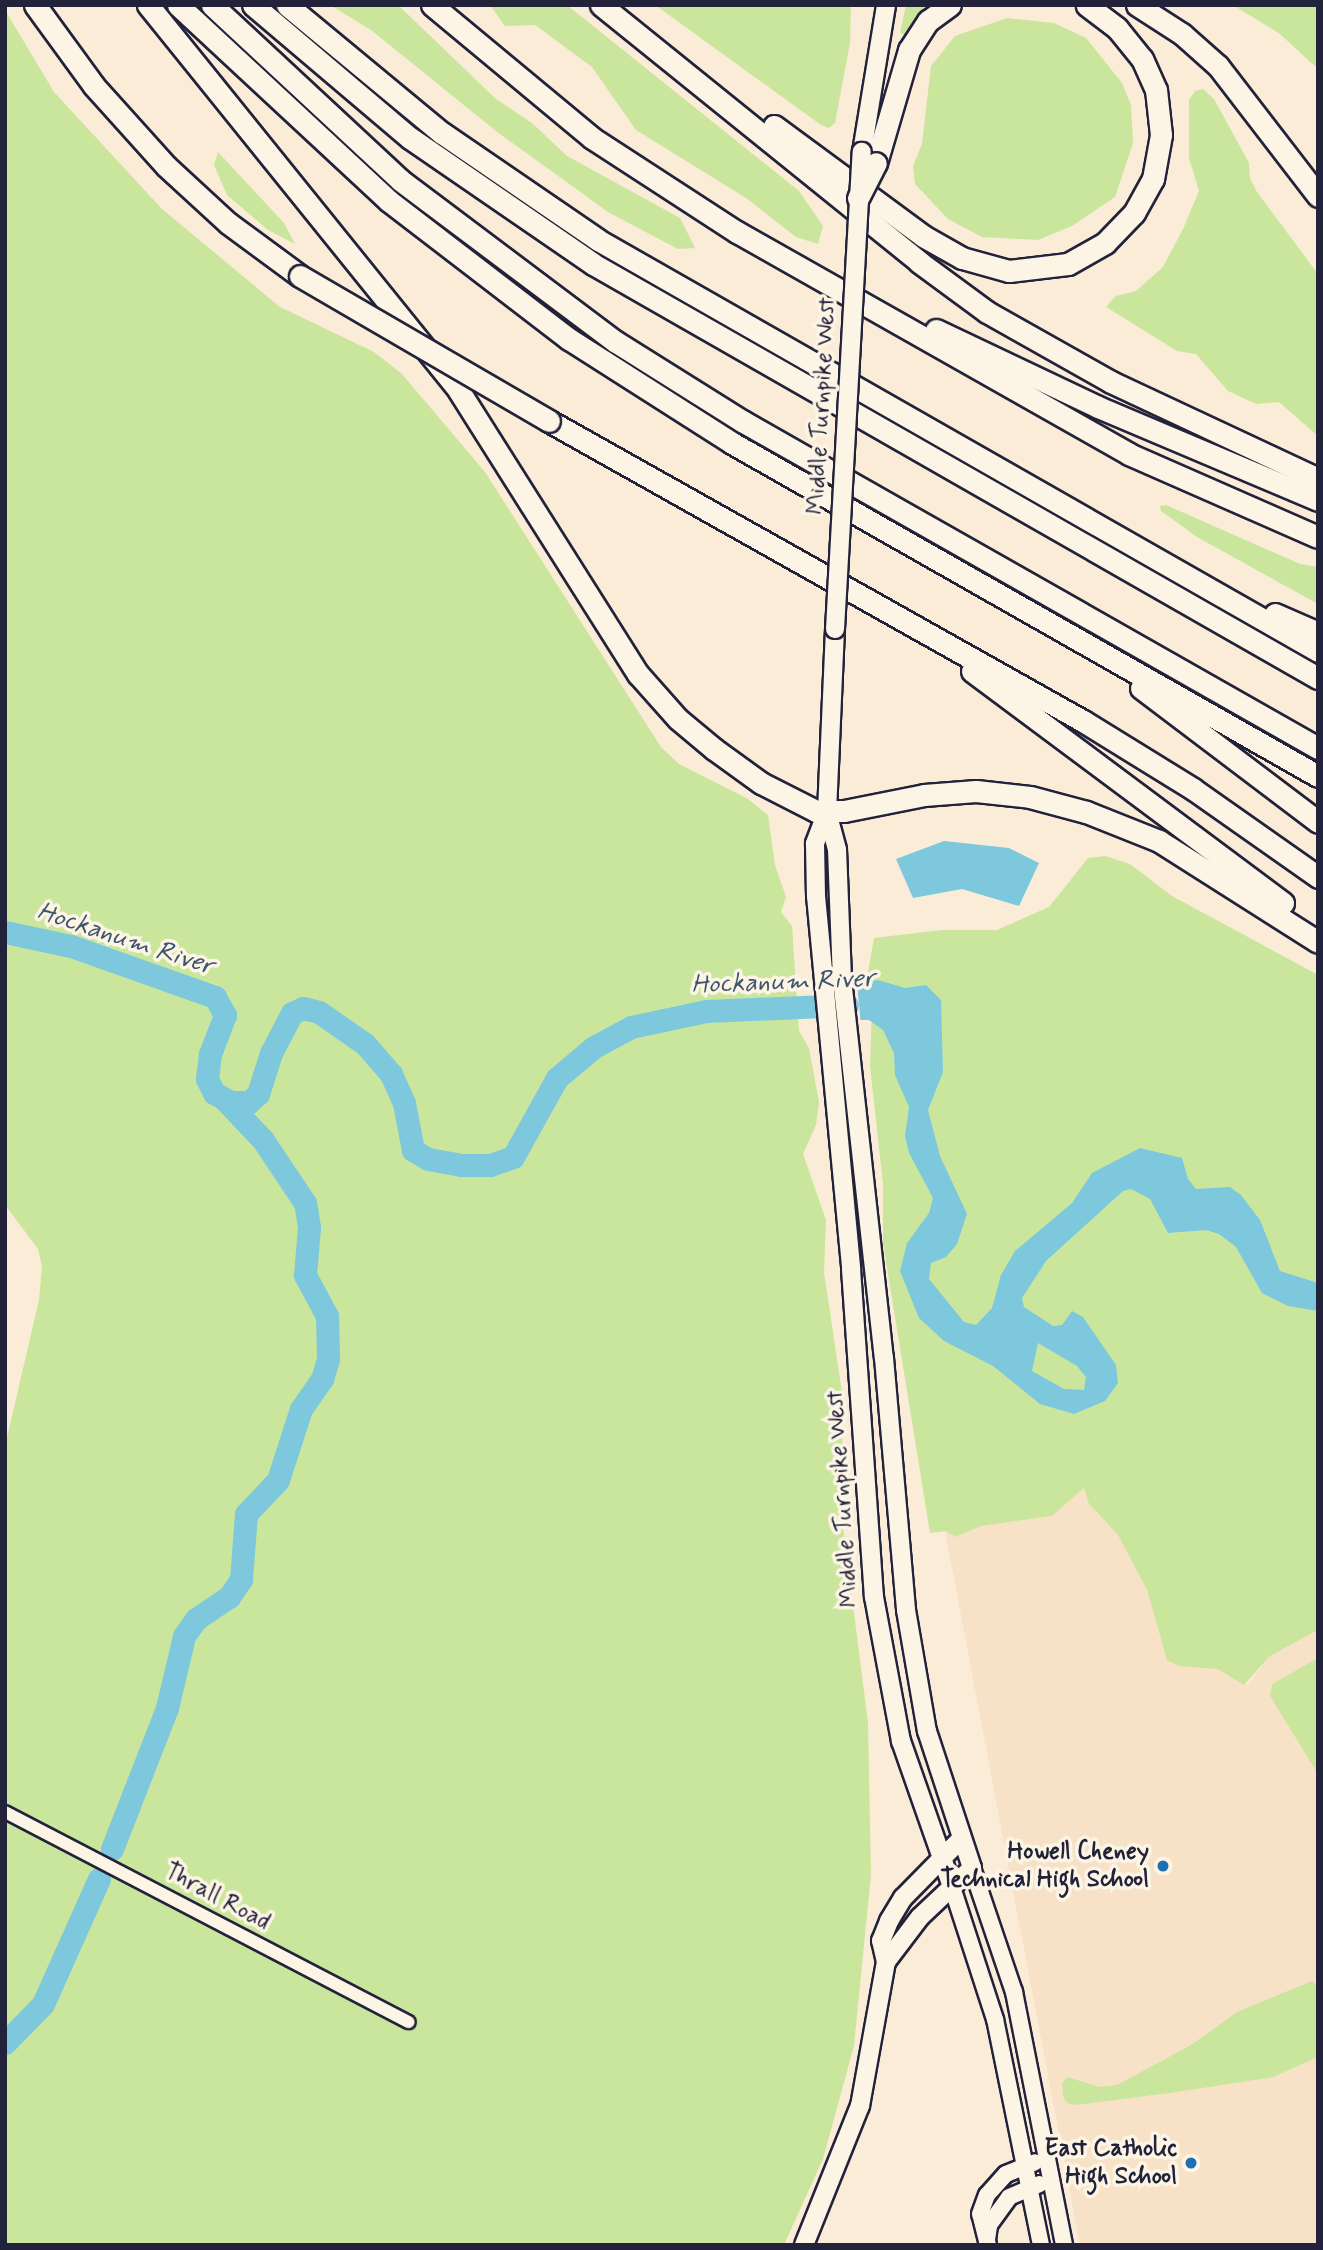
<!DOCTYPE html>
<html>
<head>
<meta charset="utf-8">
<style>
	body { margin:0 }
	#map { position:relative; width:1323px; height:2250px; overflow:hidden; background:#faecd7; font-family:Mynerve,sans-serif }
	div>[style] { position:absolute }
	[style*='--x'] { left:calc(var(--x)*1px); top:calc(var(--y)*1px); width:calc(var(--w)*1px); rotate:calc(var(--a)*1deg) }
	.built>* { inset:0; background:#f7e2c7 }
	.green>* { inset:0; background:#cae69d }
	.water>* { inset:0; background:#7dc8dd }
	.pier>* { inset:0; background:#faecd7 }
	.river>* { height:23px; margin:-11.5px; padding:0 11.5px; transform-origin:11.5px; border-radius:11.5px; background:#7dc8dd }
	.roads { filter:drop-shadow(2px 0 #22223b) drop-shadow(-2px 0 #22223b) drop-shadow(0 2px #22223b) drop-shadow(0 -2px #22223b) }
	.minor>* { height:12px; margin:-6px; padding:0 6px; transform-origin:6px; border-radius:6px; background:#fcf5e5 }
	.secondary>* { height:16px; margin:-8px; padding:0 8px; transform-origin:8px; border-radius:8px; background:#fcf5e5 }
	.primary>* { height:18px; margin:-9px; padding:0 9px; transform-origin:9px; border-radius:9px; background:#fcf5e5 }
	.motorway>* { height:21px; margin:-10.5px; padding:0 10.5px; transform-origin:10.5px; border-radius:10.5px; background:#fcf5e5 }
	.bridges { filter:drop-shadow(2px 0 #22223b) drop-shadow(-2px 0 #22223b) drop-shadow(0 2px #22223b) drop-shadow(0 -2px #22223b) }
	.primary-bridge>* { height:18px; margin:-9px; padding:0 9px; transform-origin:9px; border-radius:9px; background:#fcf5e5 }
	.motorway-bridge>* { height:21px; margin:-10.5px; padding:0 10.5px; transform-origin:10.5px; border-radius:10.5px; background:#fcf5e5 }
	.dots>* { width:19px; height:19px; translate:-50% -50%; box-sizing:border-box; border:4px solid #fcf5e5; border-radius:50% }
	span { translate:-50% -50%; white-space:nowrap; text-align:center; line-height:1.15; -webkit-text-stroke:7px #fcf5e5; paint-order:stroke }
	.street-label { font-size:24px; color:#22223b }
	.poi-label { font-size:24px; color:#22223b; font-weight:700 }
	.right { translate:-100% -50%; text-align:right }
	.water-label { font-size:26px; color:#3d546c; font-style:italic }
	.frame { position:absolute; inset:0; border:7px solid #22223b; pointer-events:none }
</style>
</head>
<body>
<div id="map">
	<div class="built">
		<i style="clip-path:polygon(1084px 1488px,1096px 1512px,1118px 1535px,1147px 1590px,1167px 1660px,1218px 1669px,1248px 1685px,1270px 1656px,1318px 1630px,1318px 2245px,1080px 2245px,945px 1531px,1052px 1516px)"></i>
	</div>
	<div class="green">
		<i style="clip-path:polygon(330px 5px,398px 5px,496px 99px,532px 123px,567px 156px,680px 218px,695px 248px,678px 249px,608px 212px,496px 131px,371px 30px)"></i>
		<i style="clip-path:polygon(490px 5px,567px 5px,799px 191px,823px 226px,818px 244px,796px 237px,746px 198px,636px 130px,592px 67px,535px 25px,505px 26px)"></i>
		<i style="clip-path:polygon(655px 5px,851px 5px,850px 43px,835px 123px,829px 128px,821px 125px)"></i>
		<i style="clip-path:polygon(906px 5px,937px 5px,904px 35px,900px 33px)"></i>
		<i style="clip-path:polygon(1233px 5px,1318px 5px,1318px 69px,1280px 34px)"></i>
		<i style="clip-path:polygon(5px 10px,54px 92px,162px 209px,280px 307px,374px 352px,402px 374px,485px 472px,661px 747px,679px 764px,748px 799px,768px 815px,775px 865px,786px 897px,781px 912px,792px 926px,799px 1031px,809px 1048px,819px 1102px,816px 1125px,803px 1154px,826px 1220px,824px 1272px,842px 1393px,843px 1526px,868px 1723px,871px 1875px,854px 2046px,823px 2159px,784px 2245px,5px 2245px,5px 1446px,39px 1300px,42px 1266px,38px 1249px,5px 1205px)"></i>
		<i style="clip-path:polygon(1007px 18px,1054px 23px,1086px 38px,1122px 83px,1131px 105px,1133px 143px,1115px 197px,1072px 226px,1038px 240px,982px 237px,948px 219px,915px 184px,913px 166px,922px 144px,931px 66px,955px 36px)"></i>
		<i style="clip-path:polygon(1203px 89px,1214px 99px,1249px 163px,1250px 178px,1257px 192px,1318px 274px,1318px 436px,1279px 402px,1256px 404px,1228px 391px,1196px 354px,1177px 351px,1106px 307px,1116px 296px,1136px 291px,1163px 267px,1183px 229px,1199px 191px,1189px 158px,1189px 100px,1195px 91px)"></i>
		<i style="clip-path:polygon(218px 152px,284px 223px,295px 244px,268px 230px,227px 195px,214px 165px)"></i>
		<i style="clip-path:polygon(1166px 505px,1300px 564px,1318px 567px,1318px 604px,1197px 537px,1161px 511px,1160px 506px)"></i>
		<i style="clip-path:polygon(1105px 856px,1130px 864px,1172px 896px,1318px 975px,1318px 1630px,1270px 1656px,1244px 1685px,1218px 1669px,1179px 1666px,1167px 1660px,1147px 1590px,1118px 1535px,1089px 1504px,1084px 1488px,1052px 1516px,981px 1526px,955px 1537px,946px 1531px,930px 1533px,883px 1243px,883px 1184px,870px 1066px,873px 980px,868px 972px,874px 938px,942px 930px,997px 930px,1049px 907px,1088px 858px)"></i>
		<i style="clip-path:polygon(1318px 1658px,1318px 1774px,1270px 1696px,1272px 1684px)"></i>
		<i style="clip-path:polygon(1312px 1981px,1318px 1986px,1318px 2057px,1273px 2077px,1177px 2092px,1076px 2105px,1067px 2103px,1063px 2096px,1062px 2084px,1067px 2077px,1100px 2087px,1117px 2085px,1191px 2045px,1237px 2012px)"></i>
	</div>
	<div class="water">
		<i style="clip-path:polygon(944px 841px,1009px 848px,1039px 863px,1019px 906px,962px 889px,913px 898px,896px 859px)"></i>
		<i style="clip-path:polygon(evenodd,878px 980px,905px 988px,926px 985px,941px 1000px,943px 1072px,928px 1110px,940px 1156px,967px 1214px,957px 1244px,946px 1257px,931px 1263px,929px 1279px,964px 1322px,976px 1325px,992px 1308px,1001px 1275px,1015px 1251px,1072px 1203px,1092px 1173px,1140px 1148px,1182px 1158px,1188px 1179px,1196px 1189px,1230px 1187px,1241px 1195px,1260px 1220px,1280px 1271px,1318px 1283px,1318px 1311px,1288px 1306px,1262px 1293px,1236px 1247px,1219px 1234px,1206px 1230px,1168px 1233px,1150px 1199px,1131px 1189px,1123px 1191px,1046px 1261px,1022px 1298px,1024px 1307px,1053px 1326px,1062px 1325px,1072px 1311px,1083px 1317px,1116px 1365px,1118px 1383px,1105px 1401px,1074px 1414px,1040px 1404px,993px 1366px,944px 1341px,919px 1318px,900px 1271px,907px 1243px,929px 1213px,933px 1198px,909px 1153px,905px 1136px,909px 1107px,895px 1075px,894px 1053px,883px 1030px,869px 1020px,847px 1020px,843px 987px,878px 980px,1038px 1343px,1077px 1366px,1086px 1377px,1084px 1390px,1064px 1389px,1032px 1371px,1038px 1343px)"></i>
	</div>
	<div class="pier">
		<i style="clip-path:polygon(857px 983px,861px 1025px,845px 1023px,843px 984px)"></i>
	</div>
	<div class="river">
		<i style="--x:5;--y:932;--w:67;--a:12"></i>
		<i style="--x:71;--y:946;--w:153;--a:19.5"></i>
		<i style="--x:215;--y:997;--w:21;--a:61"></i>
		<i style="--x:225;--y:1015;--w:42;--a:111"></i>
		<i style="--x:210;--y:1054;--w:25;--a:97"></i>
		<i style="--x:207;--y:1079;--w:16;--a:63"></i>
		<i style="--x:214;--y:1093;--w:19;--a:28"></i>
		<i style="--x:231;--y:1102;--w:18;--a:0"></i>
		<i style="--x:249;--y:1102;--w:12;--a:-42"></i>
		<i style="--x:258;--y:1094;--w:43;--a:-72.4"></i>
		<i style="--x:271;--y:1053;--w:45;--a:-62.3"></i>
		<i style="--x:292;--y:1013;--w:12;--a:-24"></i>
		<i style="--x:303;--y:1008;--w:16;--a:14"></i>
		<i style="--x:319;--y:1012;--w:56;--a:34.8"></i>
		<i style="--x:365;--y:1044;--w:40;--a:49"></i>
		<i style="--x:391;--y:1074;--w:32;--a:66"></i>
		<i style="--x:404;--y:1103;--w:48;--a:79.2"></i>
		<i style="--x:413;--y:1150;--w:17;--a:31"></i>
		<i style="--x:428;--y:1159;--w:35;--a:10"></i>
		<i style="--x:462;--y:1165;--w:28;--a:0"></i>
		<i style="--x:490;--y:1165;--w:24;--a:-19"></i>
		<i style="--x:513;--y:1157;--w:90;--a:-60.9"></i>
		<i style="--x:557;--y:1078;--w:48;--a:-40"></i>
		<i style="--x:594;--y:1047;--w:42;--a:-28.4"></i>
		<i style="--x:631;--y:1027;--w:77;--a:-12"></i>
		<i style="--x:706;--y:1011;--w:141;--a:-2.4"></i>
		<i style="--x:112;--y:1849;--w:151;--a:-68.7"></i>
		<i style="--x:167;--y:1708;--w:74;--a:-76.7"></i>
		<i style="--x:184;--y:1636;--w:21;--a:-55"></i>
		<i style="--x:196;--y:1619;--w:40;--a:-34"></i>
		<i style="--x:229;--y:1597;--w:22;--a:-56"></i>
		<i style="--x:241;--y:1579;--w:65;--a:-85.6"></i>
		<i style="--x:246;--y:1514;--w:47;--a:-46.7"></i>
		<i style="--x:278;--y:1480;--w:75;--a:-72.1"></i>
		<i style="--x:301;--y:1409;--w:37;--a:-55"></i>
		<i style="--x:322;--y:1379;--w:21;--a:-73"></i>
		<i style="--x:328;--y:1359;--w:43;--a:-91.3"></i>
		<i style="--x:327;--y:1316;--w:47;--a:-118.2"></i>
		<i style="--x:305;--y:1275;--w:48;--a:-85.2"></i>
		<i style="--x:309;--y:1227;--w:24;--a:-99"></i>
		<i style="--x:305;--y:1203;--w:76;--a:-123.7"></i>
		<i style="--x:263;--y:1140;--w:55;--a:-133.5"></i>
		<i style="--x:5;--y:2043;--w:54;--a:-45.7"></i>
		<i style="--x:43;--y:2004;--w:137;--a:-65.9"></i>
	</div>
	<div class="roads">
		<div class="minor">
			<i style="--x:5;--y:1812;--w:455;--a:27.5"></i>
		</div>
		<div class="secondary">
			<i style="--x:972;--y:1868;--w:131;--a:71.3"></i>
			<i style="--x:1014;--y:1992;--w:258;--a:78.8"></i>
			<i style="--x:952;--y:1887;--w:139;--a:72"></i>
			<i style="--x:995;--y:2019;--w:231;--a:78.5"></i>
			<i style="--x:987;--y:2240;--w:15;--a:-82"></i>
			<i style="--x:989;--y:2225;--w:34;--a:-54"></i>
			<i style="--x:1009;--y:2197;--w:33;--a:-23"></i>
			<i style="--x:988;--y:2245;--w:32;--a:-104"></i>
			<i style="--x:980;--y:2214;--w:20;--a:-70"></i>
			<i style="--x:987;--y:2195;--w:28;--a:-48"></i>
			<i style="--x:1006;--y:2174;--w:31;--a:-22"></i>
		</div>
		<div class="primary">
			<i style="--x:862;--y:152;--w:149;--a:-80.7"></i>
			<i style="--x:835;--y:629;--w:183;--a:92.5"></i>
			<i style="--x:827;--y:812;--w:38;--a:75"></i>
			<i style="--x:837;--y:849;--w:130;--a:87.8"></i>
			<i style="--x:842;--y:979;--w:381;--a:83.7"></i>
			<i style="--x:884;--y:1358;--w:253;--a:85"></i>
			<i style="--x:906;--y:1610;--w:123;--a:80.2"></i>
			<i style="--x:927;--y:1731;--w:144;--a:71.8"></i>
			<i style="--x:972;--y:1868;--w:71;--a:136.7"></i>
			<i style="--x:920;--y:1917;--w:56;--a:127.1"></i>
			<i style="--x:827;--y:812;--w:34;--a:111"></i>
			<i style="--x:815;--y:844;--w:52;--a:88.9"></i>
			<i style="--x:816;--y:896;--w:375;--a:84.6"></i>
			<i style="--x:851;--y:1269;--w:329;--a:86"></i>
			<i style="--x:874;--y:1597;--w:147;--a:79.4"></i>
			<i style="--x:901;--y:1741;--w:155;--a:70.7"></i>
			<i style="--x:804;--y:2245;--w:150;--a:-68.1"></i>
			<i style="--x:860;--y:2106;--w:146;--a:-79.8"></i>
			<i style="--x:886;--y:1962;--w:22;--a:-103"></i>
			<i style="--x:881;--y:1941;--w:22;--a:-68"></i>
			<i style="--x:889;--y:1921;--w:27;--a:-59"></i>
			<i style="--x:903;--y:1898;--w:83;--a:-45.5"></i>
		</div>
		<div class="motorway">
			<i style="--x:35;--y:5;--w:100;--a:53.9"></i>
			<i style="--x:94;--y:86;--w:108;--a:48"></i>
			<i style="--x:166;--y:166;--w:84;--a:42.6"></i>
			<i style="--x:228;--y:223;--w:89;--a:36.4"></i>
			<i style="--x:148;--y:5;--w:496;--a:51.1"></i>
			<i style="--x:459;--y:391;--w:335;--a:57.7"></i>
			<i style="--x:638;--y:674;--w:60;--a:48.4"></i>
			<i style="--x:678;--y:719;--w:47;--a:39.8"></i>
			<i style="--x:714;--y:749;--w:58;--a:35.9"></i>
			<i style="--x:761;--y:783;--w:62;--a:27"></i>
			<i style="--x:816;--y:811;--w:28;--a:0"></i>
			<i style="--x:844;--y:811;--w:82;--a:-11.3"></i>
			<i style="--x:924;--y:795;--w:52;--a:-4.4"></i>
			<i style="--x:976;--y:791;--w:54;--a:6.3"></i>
			<i style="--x:1030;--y:797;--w:58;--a:15"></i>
			<i style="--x:1086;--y:812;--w:79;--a:21.7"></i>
			<i style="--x:1159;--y:841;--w:188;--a:32.4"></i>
			<i style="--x:178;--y:5;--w:288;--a:42.9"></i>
			<i style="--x:389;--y:201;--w:227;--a:37.5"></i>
			<i style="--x:569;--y:339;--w:193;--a:32.5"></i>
			<i style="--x:732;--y:443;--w:674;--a:29.61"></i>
			<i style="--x:212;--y:5;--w:257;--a:42.9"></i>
			<i style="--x:400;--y:180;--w:270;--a:36.9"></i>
			<i style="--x:616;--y:342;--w:149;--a:32.1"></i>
			<i style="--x:742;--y:421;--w:662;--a:29.58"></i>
			<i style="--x:253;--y:5;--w:206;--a:40.3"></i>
			<i style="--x:410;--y:138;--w:222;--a:34.5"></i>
			<i style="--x:593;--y:264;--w:835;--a:29.73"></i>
			<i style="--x:287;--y:5;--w:201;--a:39.6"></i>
			<i style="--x:442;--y:133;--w:189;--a:34.4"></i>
			<i style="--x:598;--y:240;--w:829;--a:29.72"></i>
			<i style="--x:432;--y:5;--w:208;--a:39.7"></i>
			<i style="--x:592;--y:138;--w:173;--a:33"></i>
			<i style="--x:737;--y:232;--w:450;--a:29.5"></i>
			<i style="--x:1129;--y:454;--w:206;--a:23.7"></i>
			<i style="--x:601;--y:5;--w:409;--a:38.9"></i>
			<i style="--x:919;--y:262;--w:84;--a:36.3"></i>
			<i style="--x:987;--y:312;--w:142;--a:29.4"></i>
			<i style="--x:1111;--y:382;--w:229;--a:25.1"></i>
			<i style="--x:1137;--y:5;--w:54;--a:32.8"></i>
			<i style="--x:1182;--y:34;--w:48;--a:41.6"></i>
			<i style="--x:1218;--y:66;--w:164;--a:52.4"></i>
			<i style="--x:774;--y:126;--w:185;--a:36.4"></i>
			<i style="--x:923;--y:236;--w:45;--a:29.4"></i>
			<i style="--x:962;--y:258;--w:49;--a:15.5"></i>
			<i style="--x:1009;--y:271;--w:59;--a:-6.8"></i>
			<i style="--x:1068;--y:264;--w:43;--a:-29.6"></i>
			<i style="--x:1105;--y:243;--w:42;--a:-46"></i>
			<i style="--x:1134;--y:213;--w:39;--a:-61"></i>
			<i style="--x:1153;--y:179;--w:45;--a:-79.7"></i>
			<i style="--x:1161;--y:135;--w:45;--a:-96.3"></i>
			<i style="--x:1156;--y:90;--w:34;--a:-114"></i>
			<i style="--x:1142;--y:59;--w:40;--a:-129"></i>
			<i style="--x:1117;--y:28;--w:38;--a:-143"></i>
			<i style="--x:876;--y:163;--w:118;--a:-73.7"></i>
			<i style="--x:909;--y:50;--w:35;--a:-57"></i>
			<i style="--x:928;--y:21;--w:27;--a:-36"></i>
			<i style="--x:936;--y:330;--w:179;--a:25.4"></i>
			<i style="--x:1098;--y:407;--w:239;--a:22.9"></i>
			<i style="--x:549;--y:421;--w:612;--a:29.33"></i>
			<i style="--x:1083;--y:721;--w:129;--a:31.7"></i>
			<i style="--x:1193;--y:789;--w:153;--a:35.1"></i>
			<i style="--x:1275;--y:614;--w:47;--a:23.8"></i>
			<i style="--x:972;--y:671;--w:388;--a:36.7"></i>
			<i style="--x:1141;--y:688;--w:222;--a:37.1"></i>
		</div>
	</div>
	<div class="bridges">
		<div class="primary-bridge">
			<i style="--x:835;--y:629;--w:478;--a:-86.8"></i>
		</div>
		<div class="motorway-bridge">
			<i style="--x:858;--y:198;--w:39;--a:-63"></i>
			<i style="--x:300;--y:276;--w:288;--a:30.2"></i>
		</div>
	</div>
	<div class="dots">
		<i style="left:1163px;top:1866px;background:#1f6fb2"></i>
		<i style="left:1191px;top:2163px;background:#1f6fb2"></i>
	</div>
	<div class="street-label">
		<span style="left:822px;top:406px;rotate:-87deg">Middle Turnpike West</span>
		<span style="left:843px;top:1499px;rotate:-94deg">Middle Turnpike West</span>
		<span style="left:217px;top:1897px;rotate:28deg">Thrall Road</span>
	</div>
	<div class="poi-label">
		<span class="right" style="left:1149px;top:1866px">Howell Cheney<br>Technical High School</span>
		<span class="right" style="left:1177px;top:2163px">East Catholic<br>High School</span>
	</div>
	<div class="water-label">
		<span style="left:125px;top:940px;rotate:18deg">Hockanum River</span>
		<span style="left:783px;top:983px;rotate:-2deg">Hockanum River</span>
	</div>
	<div class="frame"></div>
</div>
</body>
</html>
